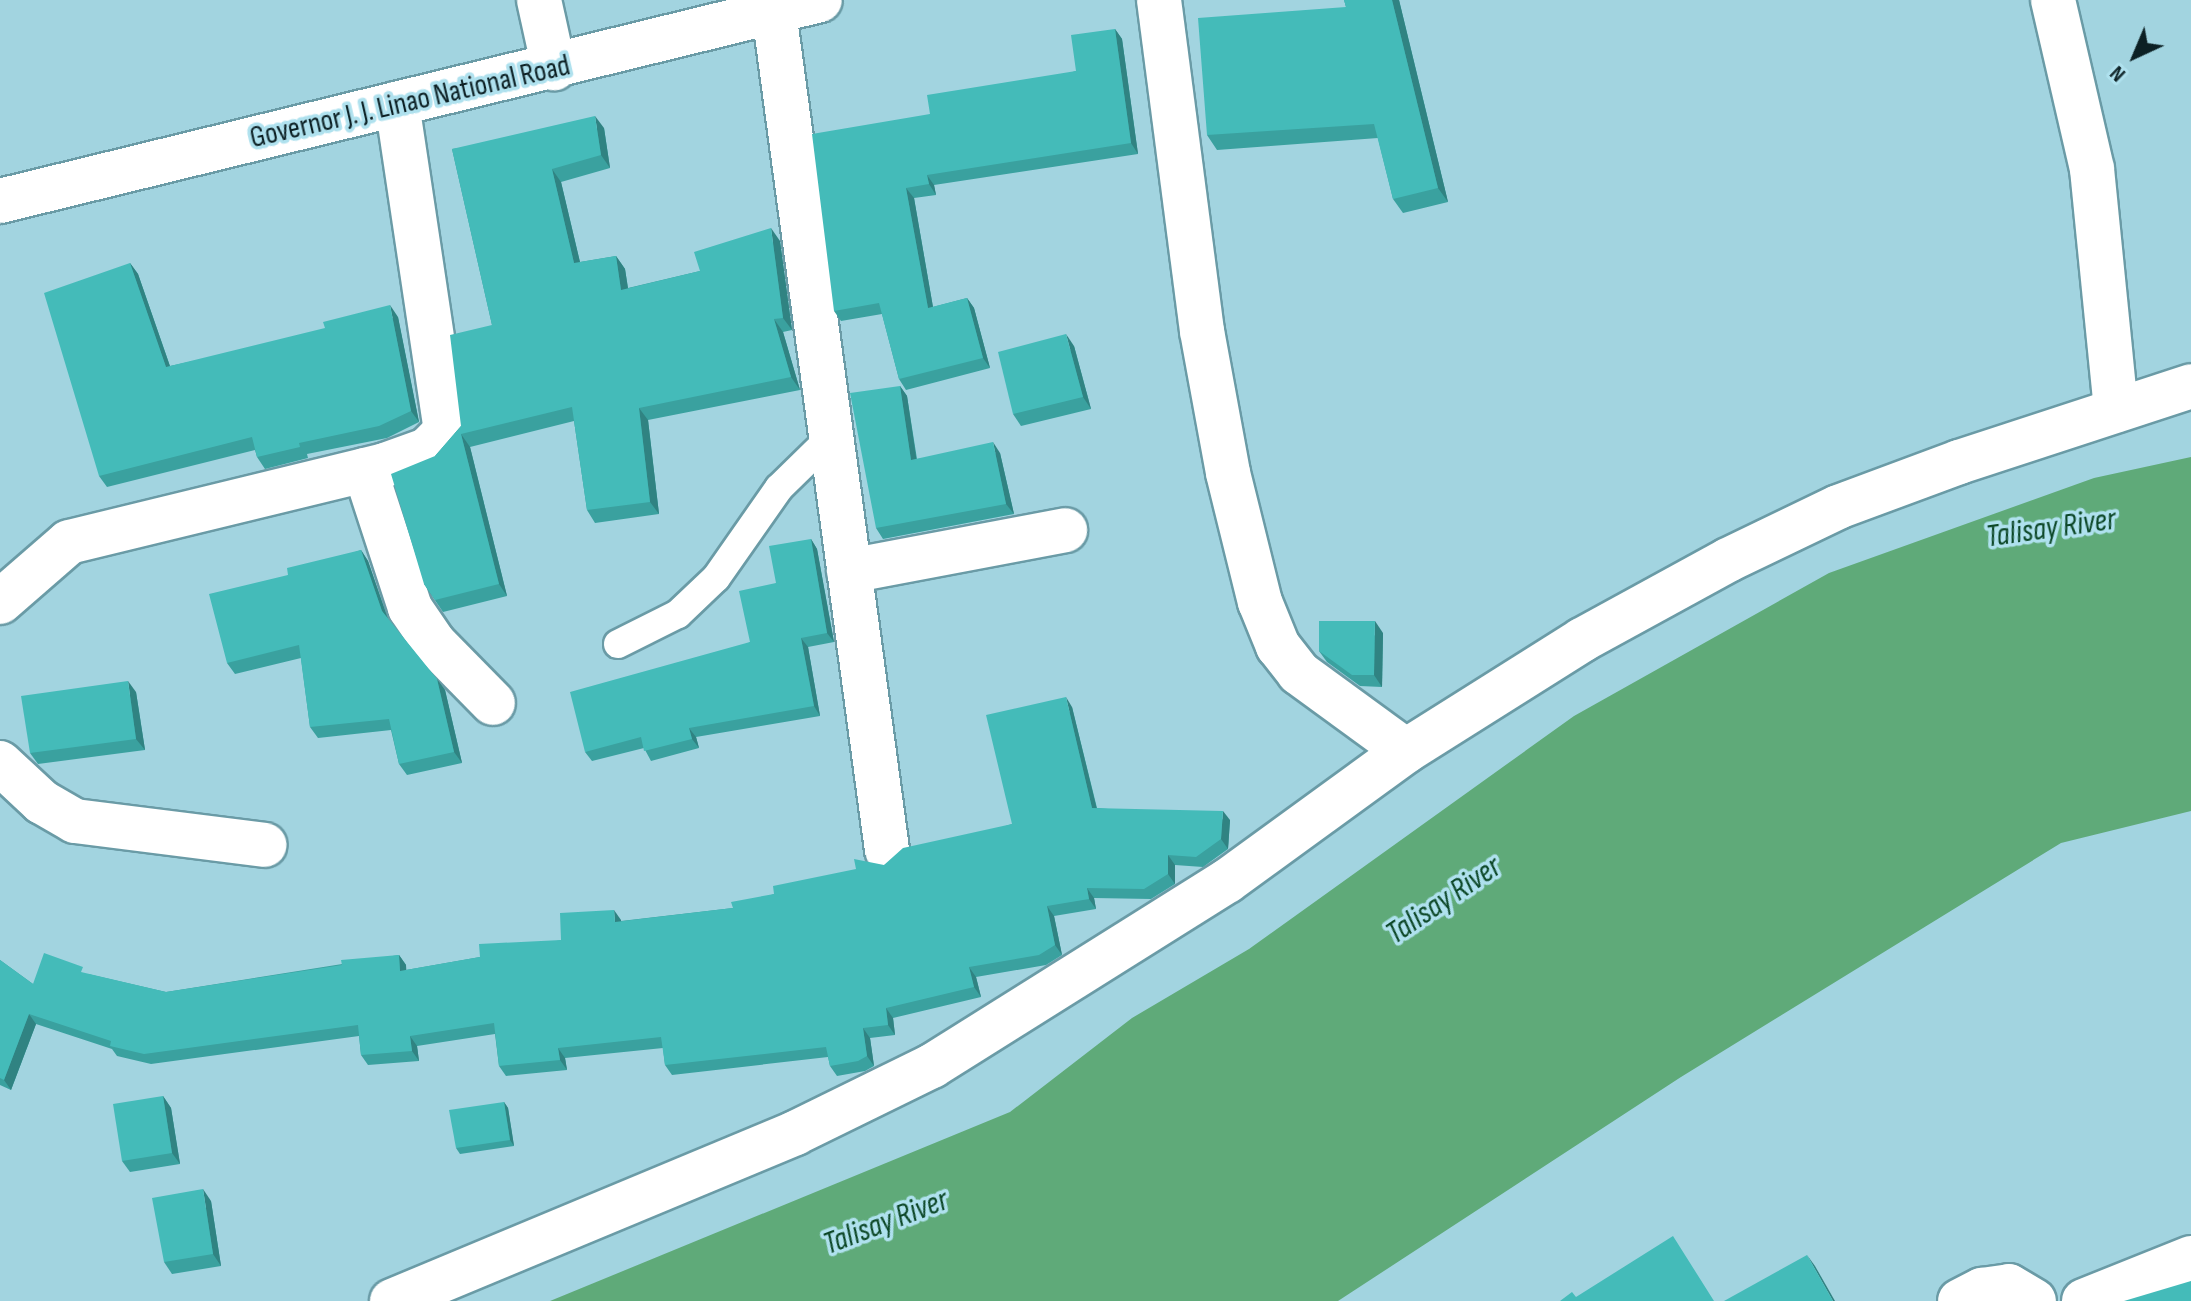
<!DOCTYPE html>
<html>
<head>
<meta charset="utf-8">
<style>
	body { margin:0 }
	#map { position:relative; width:2191px; height:1301px; overflow:hidden; background:#a2d4e0; font-family:"Sofia Sans Condensed",sans-serif }
	div>[style] { position:absolute }
	[style*='--x'] { left:calc(var(--x)*1px); top:calc(var(--y)*1px); width:calc(var(--w)*1px); rotate:calc(var(--a)*1deg) }
	.water>* { inset:0; background:#5faa79 }
	.roads { filter:drop-shadow(2px 0 #6a9ba6) drop-shadow(-2px 0 #6a9ba6) drop-shadow(0 2px #6a9ba6) drop-shadow(0 -2px #6a9ba6) }
	.lane>* { height:28px; margin:-14px; padding:0 14px; transform-origin:14px; border-radius:14px; background:#fff }
	.street>* { height:44px; margin:-22px; padding:0 22px; transform-origin:22px; border-radius:22px; background:#fff }
	.secondary>* { height:44px; margin:-22px; padding:0 22px; transform-origin:22px; border-radius:22px; background:#fff }
	.wall>* { inset:0; background:#3aa19f }
	.shaded-wall>* { inset:0; background:#308382 }
	.building>* { inset:0; background:#44bbb9 }
	span { translate:-50% -50%; white-space:nowrap; text-align:center; line-height:1.15; -webkit-text-stroke:7px #afe1ee; paint-order:stroke }
	.street-label { font-size:30px; color:#0c2024 }
	.water-label { font-size:32px; color:#0c4727; font-style:italic }
	.north { position:absolute; left:2095px; top:16px; width:80px; height:80px; -webkit-text-stroke:6px #afe1ee; paint-order:stroke; rotate:224deg; font-size:22px; font-weight:700; line-height:32px; text-align:center; color:#0c2024 }
	.north::after { content:''; display:block; margin:auto; width:28px; height:36px; background:#0c2024; clip-path:polygon(50% 0,100% 100%,50% 72%,0 100%) }
</style>
</head>
<body>
<div id="map">
	<div class="water">
		<i style="clip-path:polygon(2191px 457px,2191px 811px,2061px 843px,1681px 1077px,1338px 1301px,550px 1301px,1010px 1112px,1132px 1018px,1249px 949px,1574px 716px,1829px 573px,2094px 478px)"></i>
	</div>
	<div class="roads">
		<div class="lane">
			<i style="--x:618;--y:644;--w:67;--a:-26.6"></i>
			<i style="--x:678;--y:614;--w:52;--a:-43.5"></i>
			<i style="--x:716;--y:578;--w:110;--a:-55"></i>
			<i style="--x:779;--y:488;--w:73;--a:-44.4"></i>
		</div>
		<div class="street">
			<i style="--x:539;--y:0;--w:70;--a:77.6"></i>
			<i style="--x:1159;--y:0;--w:334;--a:82.6"></i>
			<i style="--x:1202;--y:331;--w:144;--a:79.6"></i>
			<i style="--x:1228;--y:473;--w:133;--a:76.1"></i>
			<i style="--x:1260;--y:602;--w:48;--a:67.8"></i>
			<i style="--x:1278;--y:646;--w:34;--a:52"></i>
			<i style="--x:1299;--y:673;--w:132;--a:36.1"></i>
			<i style="--x:2053;--y:0;--w:173;--a:77"></i>
			<i style="--x:2092;--y:169;--w:242;--a:84.3"></i>
			<i style="--x:774;--y:12;--w:846;--a:82.32"></i>
			<i style="--x:365;--y:470;--w:145;--a:71.9"></i>
			<i style="--x:410;--y:608;--w:42;--a:55.6"></i>
			<i style="--x:434;--y:643;--w:84;--a:45.5"></i>
			<i style="--x:849;--y:571;--w:220;--a:-10.7"></i>
			<i style="--x:0;--y:602;--w:91;--a:-41"></i>
			<i style="--x:69;--y:542;--w:325;--a:-13.7"></i>
			<i style="--x:385;--y:465;--w:45;--a:-19.7"></i>
			<i style="--x:427;--y:450;--w:27;--a:-45"></i>
			<i style="--x:446;--y:431;--w:331;--a:-98.5"></i>
			<i style="--x:0;--y:763;--w:57;--a:42.9"></i>
			<i style="--x:42;--y:802;--w:38;--a:30"></i>
			<i style="--x:75;--y:821;--w:191;--a:7.2"></i>
			<i style="--x:392;--y:1301;--w:437;--a:-22.6"></i>
			<i style="--x:795;--y:1133;--w:153;--a:-26.1"></i>
			<i style="--x:932;--y:1066;--w:348;--a:-32.1"></i>
			<i style="--x:1227;--y:881;--w:221;--a:-36"></i>
			<i style="--x:1406;--y:751;--w:208;--a:-32.2"></i>
			<i style="--x:1582;--y:640;--w:166;--a:-28.7"></i>
			<i style="--x:1728;--y:560;--w:122;--a:-25.7"></i>
			<i style="--x:1838;--y:507;--w:129;--a:-20.4"></i>
			<i style="--x:1959;--y:462;--w:244;--a:-18.1"></i>
			<i style="--x:1960;--y:1301;--w:25;--a:-27"></i>
			<i style="--x:1982;--y:1290;--w:27;--a:-8"></i>
			<i style="--x:2009;--y:1286;--w:29;--a:31"></i>
			<i style="--x:2084;--y:1301;--w:115;--a:-21.9"></i>
		</div>
		<div class="secondary">
			<i style="--x:0;--y:201;--w:844;--a:-13.77"></i>
		</div>
	</div>
	<div class="wall">
		<i style="clip-path:polygon(1344px 0,1399px 0,1448px 202px,1403px 213px,1393px 199px,1378px 138px,1217px 150px,1207px 135px,1346px 7px)"></i>
		<i style="clip-path:polygon(1115px 29px,1122px 39px,1138px 154px,934px 185px,936px 195px,914px 198px,933px 307px,967px 298px,974px 308px,990px 368px,906px 390px,899px 379px,882px 314px,841px 321px,834px 311px,930px 114px,1076px 71px)"></i>
		<i style="clip-path:polygon(604px 128px,610px 168px,561px 182px,580px 262px,616px 256px,625px 269px,628px 288px,700px 271px,780px 241px,792px 330px,783px 332px,800px 390px,648px 420px,659px 514px,595px 523px,587px 510px,574px 421px,470px 447px,507px 596px,443px 612px,424px 584px,435px 456px,461px 426px,492px 325px,452px 149px)"></i>
		<i style="clip-path:polygon(130px 263px,138px 274px,170px 366px,398px 317px,419px 422px,387px 438px,307px 454px,308px 458px,265px 469px,257px 457px,255px 450px,107px 487px,99px 476px)"></i>
		<i style="clip-path:polygon(1074px 346px,1091px 409px,1021px 426px,1013px 414px)"></i>
		<i style="clip-path:polygon(900px 386px,907px 396px,917px 459px,1000px 453px,1014px 514px,883px 539px,876px 528px)"></i>
		<i style="clip-path:polygon(811px 539px,817px 549px,834px 642px,808px 647px,820px 716px,696px 737px,699px 748px,651px 761px,644px 748px,592px 761px,585px 752px,750px 642px,776px 583px)"></i>
		<i style="clip-path:polygon(361px 550px,368px 561px,388px 619px,445px 690px,462px 763px,407px 775px,399px 764px,391px 730px,318px 738px,310px 727px,301px 658px,235px 674px,227px 663px,288px 575px)"></i>
		<i style="clip-path:polygon(1383px 633px,1382px 687px,1360px 686px,1327px 662px,1319px 651px)"></i>
		<i style="clip-path:polygon(136px 692px,145px 750px,38px 764px,30px 753px)"></i>
		<i style="clip-path:polygon(1072px 707px,1097px 808px,1230px 820px,1228px 849px,1203px 867px,1175px 865px,1175px 884px,1151px 899px,1094px 898px,1096px 909px,1054px 916px,1062px 955px,1046px 965px,976px 977px,981px 997px,893px 1018px,895px 1035px,870px 1038px,874px 1066px,865px 1071px,837px 1076px,830px 1066px,828px 1057px,672px 1075px,665px 1065px,663px 1048px,565px 1058px,567px 1070px,506px 1076px,499px 1066px,495px 1034px,417px 1046px,419px 1061px,368px 1065px,361px 1055px,359px 1036px,151px 1064px,117px 1056px,112px 1049px,36px 1024px,11px 1090px,0 1085px,0 960px,33px 984px,88px 974px,166px 992px,399px 955px,406px 965px,406px 970px,480px 957px,561px 940px,621px 920px,621px 921px,733px 908px,774px 894px,884px 865px,1012px 824px)"></i>
		<i style="clip-path:polygon(163px 1096px,171px 1108px,180px 1164px,130px 1172px,122px 1161px)"></i>
		<i style="clip-path:polygon(504px 1102px,508px 1108px,514px 1146px,460px 1154px,456px 1148px)"></i>
		<i style="clip-path:polygon(211px 1201px,221px 1266px,172px 1274px,164px 1262px)"></i>
	</div>
	<div class="shaded-wall">
		<i style="clip-path:polygon(1392px 0,1399px 0,1448px 202px,1438px 188px)"></i>
		<i style="clip-path:polygon(1115px 29px,1122px 39px,1138px 154px,1131px 143px)"></i>
		<i style="clip-path:polygon(595px 116px,604px 128px,610px 168px,601px 155px)"></i>
		<i style="clip-path:polygon(552px 169px,561px 182px,583px 275px,574px 263px)"></i>
		<i style="clip-path:polygon(927px 175px,934px 185px,936px 195px,929px 184px)"></i>
		<i style="clip-path:polygon(906px 188px,914px 198px,935px 319px,928px 308px)"></i>
		<i style="clip-path:polygon(771px 228px,780px 241px,792px 330px,783px 318px)"></i>
		<i style="clip-path:polygon(616px 256px,625px 269px,630px 302px,621px 290px)"></i>
		<i style="clip-path:polygon(130px 263px,138px 274px,174px 378px,166px 367px)"></i>
		<i style="clip-path:polygon(967px 298px,974px 308px,990px 368px,983px 358px)"></i>
		<i style="clip-path:polygon(390px 305px,398px 317px,419px 422px,411px 411px)"></i>
		<i style="clip-path:polygon(774px 319px,783px 332px,800px 390px,791px 377px)"></i>
		<i style="clip-path:polygon(1066px 334px,1074px 346px,1091px 409px,1083px 397px)"></i>
		<i style="clip-path:polygon(900px 386px,907px 396px,918px 470px,911px 460px)"></i>
		<i style="clip-path:polygon(639px 408px,648px 420px,659px 514px,650px 502px)"></i>
		<i style="clip-path:polygon(461px 434px,470px 447px,507px 596px,499px 584px)"></i>
		<i style="clip-path:polygon(993px 442px,1000px 453px,1014px 514px,1006px 504px)"></i>
		<i style="clip-path:polygon(811px 539px,817px 549px,834px 642px,827px 633px)"></i>
		<i style="clip-path:polygon(361px 550px,368px 561px,389px 622px,382px 611px)"></i>
		<i style="clip-path:polygon(1375px 621px,1383px 633px,1382px 687px,1374px 675px)"></i>
		<i style="clip-path:polygon(801px 638px,808px 647px,820px 716px,814px 706px)"></i>
		<i style="clip-path:polygon(437px 679px,445px 690px,462px 763px,454px 752px)"></i>
		<i style="clip-path:polygon(128px 681px,136px 692px,145px 750px,136px 739px)"></i>
		<i style="clip-path:polygon(1066px 697px,1072px 707px,1099px 818px,1092px 808px)"></i>
		<i style="clip-path:polygon(689px 728px,696px 737px,699px 748px,692px 739px)"></i>
		<i style="clip-path:polygon(1223px 811px,1230px 820px,1228px 849px,1221px 839px)"></i>
		<i style="clip-path:polygon(1168px 855px,1175px 865px,1175px 884px,1168px 874px)"></i>
		<i style="clip-path:polygon(1087px 888px,1094px 898px,1096px 909px,1089px 899px)"></i>
		<i style="clip-path:polygon(1047px 906px,1054px 916px,1062px 955px,1055px 945px)"></i>
		<i style="clip-path:polygon(614px 910px,621px 920px,622px 932px,615px 922px)"></i>
		<i style="clip-path:polygon(399px 955px,406px 965px,407px 981px,400px 971px)"></i>
		<i style="clip-path:polygon(969px 967px,976px 977px,981px 997px,974px 987px)"></i>
		<i style="clip-path:polygon(886px 1008px,893px 1018px,895px 1035px,888px 1025px)"></i>
		<i style="clip-path:polygon(29px 1014px,36px 1024px,11px 1090px,4px 1080px)"></i>
		<i style="clip-path:polygon(863px 1028px,870px 1038px,874px 1066px,867px 1056px)"></i>
		<i style="clip-path:polygon(410px 1036px,417px 1046px,419px 1061px,412px 1051px)"></i>
		<i style="clip-path:polygon(558px 1048px,565px 1058px,567px 1070px,560px 1060px)"></i>
		<i style="clip-path:polygon(163px 1096px,171px 1108px,180px 1164px,172px 1153px)"></i>
		<i style="clip-path:polygon(504px 1102px,508px 1108px,514px 1146px,510px 1140px)"></i>
		<i style="clip-path:polygon(203px 1189px,211px 1201px,221px 1266px,213px 1254px)"></i>
		<i style="clip-path:polygon(1807px 1255px,1815px 1266px,1835px 1301px,1833px 1301px)"></i>
	</div>
	<div class="building">
		<i style="clip-path:polygon(1344px 0,1392px 0,1438px 188px,1393px 199px,1374px 124px,1207px 135px,1198px 18px,1346px 7px)"></i>
		<i style="clip-path:polygon(1115px 29px,1131px 143px,927px 175px,929px 184px,906px 188px,928px 308px,967px 298px,983px 358px,899px 379px,879px 303px,834px 311px,812px 134px,930px 114px,927px 95px,1076px 71px,1071px 35px)"></i>
		<i style="clip-path:polygon(595px 116px,601px 155px,552px 169px,574px 263px,616px 256px,621px 290px,700px 271px,694px 252px,771px 228px,783px 318px,774px 319px,791px 377px,639px 408px,650px 502px,587px 510px,572px 407px,461px 434px,499px 584px,435px 600px,424px 584px,391px 474px,435px 456px,461px 426px,450px 335px,492px 325px,452px 149px)"></i>
		<i style="clip-path:polygon(130px 263px,166px 367px,325px 328px,323px 322px,390px 305px,411px 411px,379px 426px,299px 443px,300px 447px,257px 457px,252px 437px,99px 476px,44px 293px)"></i>
		<i style="clip-path:polygon(1066px 334px,1083px 397px,1013px 414px,998px 352px)"></i>
		<i style="clip-path:polygon(900px 386px,911px 460px,993px 442px,1006px 504px,876px 528px,850px 393px)"></i>
		<i style="clip-path:polygon(811px 539px,827px 633px,801px 638px,814px 706px,689px 728px,692px 739px,644px 751px,641px 737px,585px 752px,570px 692px,750px 642px,739px 591px,776px 583px,769px 546px)"></i>
		<i style="clip-path:polygon(361px 550px,382px 611px,437px 679px,454px 752px,399px 764px,389px 719px,310px 727px,299px 645px,227px 663px,209px 594px,288px 575px,287px 568px)"></i>
		<i style="clip-path:polygon(1319px 621px,1375px 621px,1374px 675px,1352px 675px,1319px 651px)"></i>
		<i style="clip-path:polygon(128px 681px,136px 739px,30px 753px,21px 696px)"></i>
		<i style="clip-path:polygon(1066px 697px,1092px 808px,1223px 811px,1221px 839px,1196px 857px,1168px 855px,1168px 874px,1144px 889px,1087px 888px,1089px 899px,1047px 906px,1055px 945px,1039px 955px,969px 967px,974px 987px,886px 1008px,888px 1025px,863px 1028px,867px 1056px,858px 1061px,830px 1066px,826px 1047px,665px 1065px,661px 1037px,558px 1048px,560px 1060px,499px 1066px,494px 1023px,410px 1036px,412px 1051px,361px 1055px,358px 1025px,144px 1054px,110px 1046px,111px 1041px,29px 1014px,4px 1080px,0 1078px,0 960px,33px 984px,44px 953px,83px 967px,81px 972px,166px 992px,342px 965px,341px 960px,399px 955px,400px 971px,480px 957px,479px 944px,561px 940px,560px 913px,614px 910px,615px 922px,733px 908px,731px 902px,774px 894px,773px 886px,856px 869px,854px 859px,884px 865px,903px 848px,1012px 824px,986px 715px)"></i>
		<i style="clip-path:polygon(163px 1096px,172px 1153px,122px 1161px,113px 1104px)"></i>
		<i style="clip-path:polygon(504px 1102px,510px 1140px,456px 1148px,449px 1110px)"></i>
		<i style="clip-path:polygon(203px 1189px,213px 1254px,164px 1262px,152px 1198px)"></i>
		<i style="clip-path:polygon(1673px 1236px,1714px 1301px,1560px 1301px,1572px 1292px,1576px 1297px)"></i>
		<i style="clip-path:polygon(1807px 1255px,1833px 1301px,1724px 1301px)"></i>
		<i style="clip-path:polygon(2191px 1281px,2191px 1301px,2124px 1301px)"></i>
	</div>
	<div class="street-label">
		<span style="left:410px;top:102px;rotate:-13deg">Governor J. J. Linao National Road</span>
	</div>
	<div class="water-label">
		<span style="left:2051px;top:529px;rotate:-8deg">Talisay River</span>
		<span style="left:1444px;top:901px;rotate:-34deg">Talisay River</span>
		<span style="left:886px;top:1223px;rotate:-21deg">Talisay River</span>
	</div>
	<div class="north">N</div>
</div>
</body>
</html>
